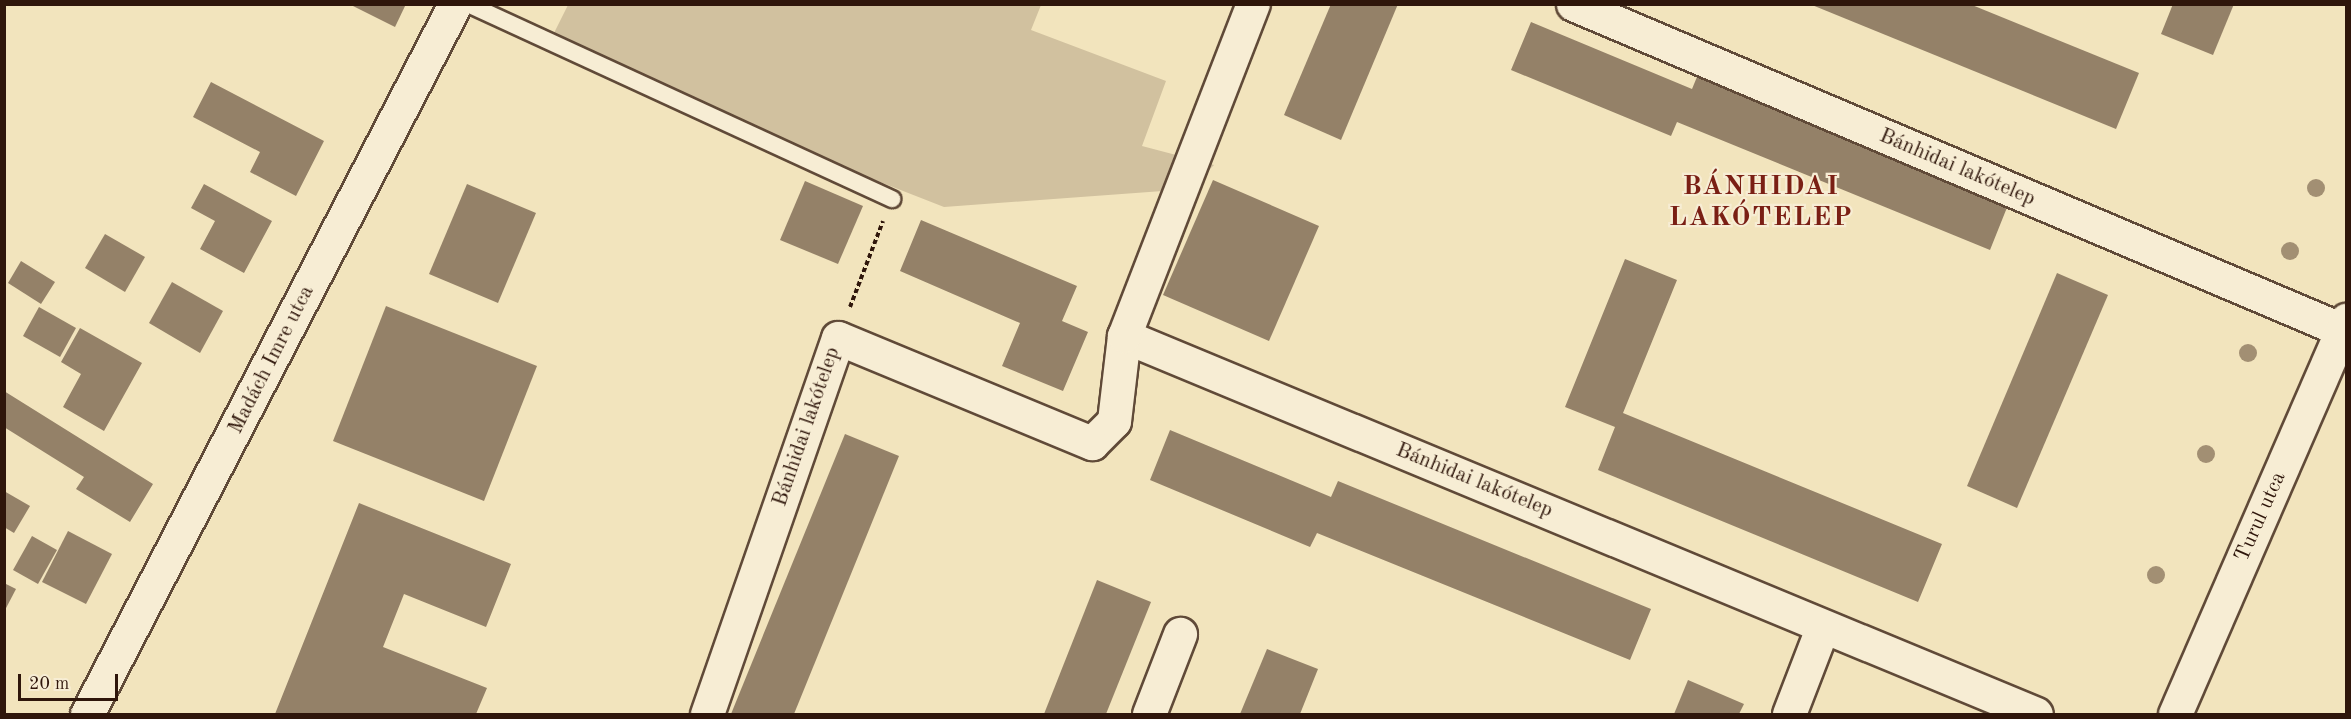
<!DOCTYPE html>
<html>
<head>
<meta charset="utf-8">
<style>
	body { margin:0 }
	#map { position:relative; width:2351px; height:719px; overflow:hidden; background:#f2e4bd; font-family:"Old Standard TT",serif }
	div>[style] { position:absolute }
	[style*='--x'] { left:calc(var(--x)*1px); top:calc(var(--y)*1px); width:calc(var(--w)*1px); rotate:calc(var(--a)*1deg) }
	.green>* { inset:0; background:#d1c19f }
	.building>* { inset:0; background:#948168 }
	.path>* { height:4px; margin-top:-2px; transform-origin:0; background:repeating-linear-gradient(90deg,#2f160b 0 4.5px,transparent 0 7.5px) }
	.roads { filter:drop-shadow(2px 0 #604a38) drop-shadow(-2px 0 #604a38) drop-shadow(0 2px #604a38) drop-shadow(0 -2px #604a38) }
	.service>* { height:16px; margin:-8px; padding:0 8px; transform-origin:8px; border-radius:8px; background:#f7edd4 }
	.minor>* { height:33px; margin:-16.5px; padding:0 16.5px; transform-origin:16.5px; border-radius:16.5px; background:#f7edd4 }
	.trees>* { width:18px; height:18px; margin:-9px; border-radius:50%; background:#a28f73 }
	span { translate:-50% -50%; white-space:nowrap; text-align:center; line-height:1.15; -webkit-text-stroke:4.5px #f7edd4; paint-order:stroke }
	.street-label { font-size:21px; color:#2f160b }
	.district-label { font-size:27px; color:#7a1f14; font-weight:700; letter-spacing:1.5px }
	.frame { position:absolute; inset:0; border:6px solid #2f160b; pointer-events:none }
	.scale { position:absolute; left:18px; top:674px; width:100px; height:27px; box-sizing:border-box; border:3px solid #2f160b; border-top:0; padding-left:8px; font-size:18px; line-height:21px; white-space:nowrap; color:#2f160b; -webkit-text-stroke:4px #f7edd4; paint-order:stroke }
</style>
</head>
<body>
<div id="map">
	<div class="green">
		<i style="clip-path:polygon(568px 5px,1041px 5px,1031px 30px,1166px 81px,1142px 146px,1214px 165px,1190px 189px,944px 207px,545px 51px)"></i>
	</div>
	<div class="building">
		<i style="clip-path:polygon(349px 4px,406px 4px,395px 27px)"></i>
		<i style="clip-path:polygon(1331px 4px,1398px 4px,1341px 140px,1284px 115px)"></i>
		<i style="clip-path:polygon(2173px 4px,2234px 4px,2213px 55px,2161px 34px)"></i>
		<i style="clip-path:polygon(1812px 5px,1972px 5px,2139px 73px,2116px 129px)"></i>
		<i style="clip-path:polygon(1531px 22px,1692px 89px,1699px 72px,2010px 200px,1990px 250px,1677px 122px,1671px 136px,1511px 70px)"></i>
		<i style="clip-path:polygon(211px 82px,324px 141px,296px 196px,250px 172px,260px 152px,193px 117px)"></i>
		<i style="clip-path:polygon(1213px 180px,1319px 226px,1269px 341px,1163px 295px)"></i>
		<i style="clip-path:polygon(805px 181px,863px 206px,838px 264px,780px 240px)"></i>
		<i style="clip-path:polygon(204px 184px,272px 221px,244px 273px,200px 249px,215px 221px,191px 208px)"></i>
		<i style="clip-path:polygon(467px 184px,536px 213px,498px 303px,429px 274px)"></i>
		<i style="clip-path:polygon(921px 220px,1077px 286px,1062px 321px,1088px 332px,1063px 391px,1002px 366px,1020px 323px,900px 271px)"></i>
		<i style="clip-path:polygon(105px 234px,145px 257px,125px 292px,85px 268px)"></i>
		<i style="clip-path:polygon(1625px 259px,1677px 280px,1623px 413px,1942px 544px,1918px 602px,1598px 470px,1615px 427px,1565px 407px)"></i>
		<i style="clip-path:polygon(21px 261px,55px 282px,41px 304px,8px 283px)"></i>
		<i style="clip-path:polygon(2057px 273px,2108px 295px,2017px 508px,1967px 486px)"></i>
		<i style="clip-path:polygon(172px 282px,223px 311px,200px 353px,149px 323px)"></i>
		<i style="clip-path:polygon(386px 306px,537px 366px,484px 501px,333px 441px)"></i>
		<i style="clip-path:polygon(39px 307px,76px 328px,60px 357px,23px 336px)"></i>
		<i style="clip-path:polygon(80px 328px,142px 363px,104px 431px,63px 407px,81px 374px,61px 362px)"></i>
		<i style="clip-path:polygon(4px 391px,153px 484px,130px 522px,76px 489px,84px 477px,4px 427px)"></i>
		<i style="clip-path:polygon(1170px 430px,1331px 497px,1338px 481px,1651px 609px,1630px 660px,1317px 533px,1310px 547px,1150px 480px)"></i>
		<i style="clip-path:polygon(845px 434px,899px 456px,794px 714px,731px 714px)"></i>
		<i style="clip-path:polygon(4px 491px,30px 506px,14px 533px,4px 527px)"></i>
		<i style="clip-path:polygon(359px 503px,511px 564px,486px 627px,404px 594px,383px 647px,487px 688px,476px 714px,275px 714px)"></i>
		<i style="clip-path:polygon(68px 531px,112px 554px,86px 604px,42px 582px)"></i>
		<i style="clip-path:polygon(32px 536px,57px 550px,38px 584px,13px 570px)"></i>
		<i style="clip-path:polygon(1097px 580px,1151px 602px,1106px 714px,1044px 714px)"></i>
		<i style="clip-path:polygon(4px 583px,16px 589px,4px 612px)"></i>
		<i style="clip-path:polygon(1267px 649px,1318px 669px,1300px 714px,1240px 714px)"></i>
		<i style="clip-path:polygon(1688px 680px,1744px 704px,1739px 714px,1674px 714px)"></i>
	</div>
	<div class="path">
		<i style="--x:850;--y:307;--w:92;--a:-69"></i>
	</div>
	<div class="roads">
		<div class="service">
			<i style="--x:468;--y:4;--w:467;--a:24.7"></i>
		</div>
		<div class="minor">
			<i style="--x:1573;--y:4;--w:835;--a:22.97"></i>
			<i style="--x:1124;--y:336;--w:987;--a:22.51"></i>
			<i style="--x:87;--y:714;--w:800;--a:-62.6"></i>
			<i style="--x:707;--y:714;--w:398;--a:-70.8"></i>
			<i style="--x:838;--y:338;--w:275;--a:22.5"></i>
			<i style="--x:1092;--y:443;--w:31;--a:-45"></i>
			<i style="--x:1114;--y:421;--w:86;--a:-83.3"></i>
			<i style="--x:1124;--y:336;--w:356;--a:-68.8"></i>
			<i style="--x:1149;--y:714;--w:86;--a:-68.8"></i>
			<i style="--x:1789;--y:714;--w:94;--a:-68.9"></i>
			<i style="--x:2175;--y:714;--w:430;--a:-66.5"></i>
		</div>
	</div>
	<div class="trees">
		<i style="left:2316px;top:188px"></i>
		<i style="left:2290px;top:251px"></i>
		<i style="left:2248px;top:353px"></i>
		<i style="left:2206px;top:454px"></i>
		<i style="left:2156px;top:575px"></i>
	</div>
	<div class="street-label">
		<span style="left:1957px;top:168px;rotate:23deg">Bánhidai lakótelep</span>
		<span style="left:272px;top:360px;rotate:-63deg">Madách Imre utca</span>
		<span style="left:807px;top:427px;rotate:-71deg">Bánhidai lakótelep</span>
		<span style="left:1474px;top:481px;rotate:22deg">Bánhidai lakótelep</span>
		<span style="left:2261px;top:517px;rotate:-66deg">Turul utca</span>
	</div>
	<div class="district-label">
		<span style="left:1761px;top:202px">BÁNHIDAI<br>LAKÓTELEP</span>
	</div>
	<div class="frame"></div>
	<div class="scale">20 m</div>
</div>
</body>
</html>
